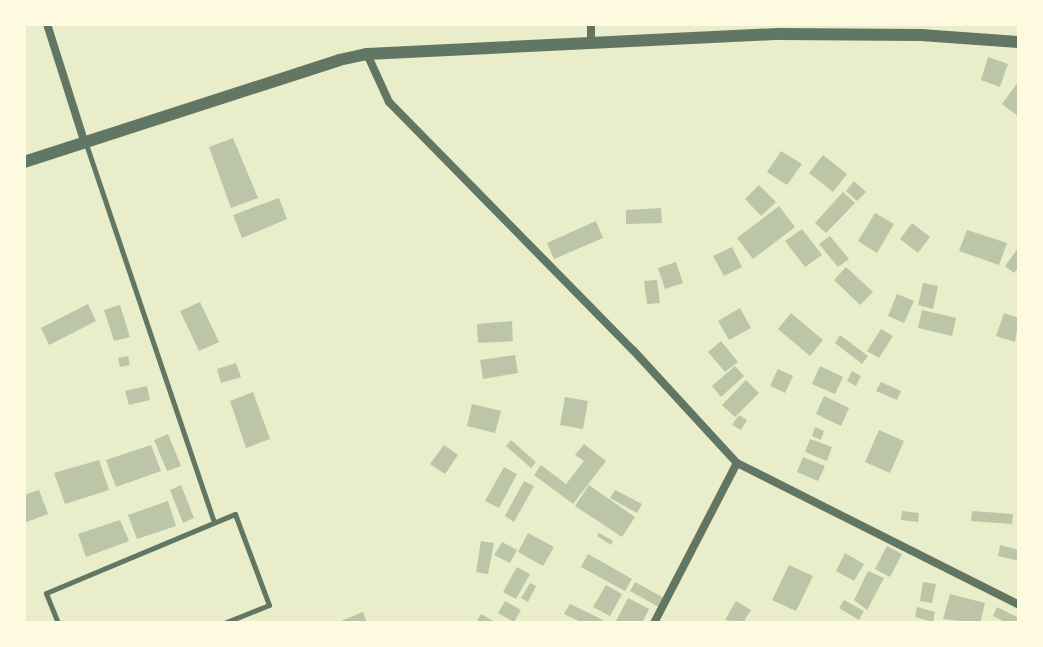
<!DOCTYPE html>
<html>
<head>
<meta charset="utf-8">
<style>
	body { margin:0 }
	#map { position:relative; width:1043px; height:647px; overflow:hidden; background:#e9edc9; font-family:"Times New Roman",serif }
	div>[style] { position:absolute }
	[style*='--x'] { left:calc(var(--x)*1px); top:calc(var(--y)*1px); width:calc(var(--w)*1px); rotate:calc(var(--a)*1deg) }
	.building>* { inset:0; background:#bcc5a7 }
	.service>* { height:5px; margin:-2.5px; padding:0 2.5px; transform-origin:2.5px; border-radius:2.5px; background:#617663 }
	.minor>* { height:8px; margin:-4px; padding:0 4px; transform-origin:4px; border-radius:4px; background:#617663 }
	.tertiary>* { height:12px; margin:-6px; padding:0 6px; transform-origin:6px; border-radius:6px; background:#617663 }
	span { translate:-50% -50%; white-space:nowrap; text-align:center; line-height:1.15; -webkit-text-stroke:6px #fefae0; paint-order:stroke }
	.frame { position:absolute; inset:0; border:26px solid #fefae0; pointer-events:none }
</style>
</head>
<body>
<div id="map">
	<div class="building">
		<i style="clip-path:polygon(988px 57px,1008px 64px,1000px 87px,981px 80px)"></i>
		<i style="clip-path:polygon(1019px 81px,1019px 117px,1002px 104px)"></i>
		<i style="clip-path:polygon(233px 138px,258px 198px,231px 208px,209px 147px)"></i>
		<i style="clip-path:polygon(781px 151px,802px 164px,787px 185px,767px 172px)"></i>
		<i style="clip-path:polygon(823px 155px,847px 174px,833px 192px,809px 173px)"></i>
		<i style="clip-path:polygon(854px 181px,866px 192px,857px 201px,846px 191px)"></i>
		<i style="clip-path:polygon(759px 185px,776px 202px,761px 216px,745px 199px)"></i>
		<i style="clip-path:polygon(843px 192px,855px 203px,826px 233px,815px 223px)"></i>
		<i style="clip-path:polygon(279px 198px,287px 219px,242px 238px,233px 215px)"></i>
		<i style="clip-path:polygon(779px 206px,795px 227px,753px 259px,737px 238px)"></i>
		<i style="clip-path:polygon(661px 208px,662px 223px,626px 224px,626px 210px)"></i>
		<i style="clip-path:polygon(875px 213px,894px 224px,877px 253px,858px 241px)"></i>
		<i style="clip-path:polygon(596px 221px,603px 238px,554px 259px,547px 243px)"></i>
		<i style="clip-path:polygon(912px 223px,930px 237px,918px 253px,900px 239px)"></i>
		<i style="clip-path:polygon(802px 229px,822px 255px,805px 267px,785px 241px)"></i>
		<i style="clip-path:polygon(967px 230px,1007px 243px,999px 265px,959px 251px)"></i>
		<i style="clip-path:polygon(830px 236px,849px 259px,838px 267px,819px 244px)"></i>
		<i style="clip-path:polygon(732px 247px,742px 267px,724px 276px,713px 256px)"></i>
		<i style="clip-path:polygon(1019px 247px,1019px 266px,1014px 273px,1005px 266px)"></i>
		<i style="clip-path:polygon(676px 262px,683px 283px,665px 289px,658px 268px)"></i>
		<i style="clip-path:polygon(846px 267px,873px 292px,860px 305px,834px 280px)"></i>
		<i style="clip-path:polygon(657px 280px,660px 303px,647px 304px,644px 281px)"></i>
		<i style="clip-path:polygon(923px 283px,938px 286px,933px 309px,918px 305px)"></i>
		<i style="clip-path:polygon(897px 294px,914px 301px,904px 323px,888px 316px)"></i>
		<i style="clip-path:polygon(200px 302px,219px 342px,199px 351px,180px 311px)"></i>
		<i style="clip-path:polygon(88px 304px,96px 321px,49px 345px,41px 328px)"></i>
		<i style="clip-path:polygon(120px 305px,130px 337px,114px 341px,104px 310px)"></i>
		<i style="clip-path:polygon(740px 308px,751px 328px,729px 340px,718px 321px)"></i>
		<i style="clip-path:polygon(922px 310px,956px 318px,952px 336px,918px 328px)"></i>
		<i style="clip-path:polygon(791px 313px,823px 340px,810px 356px,778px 329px)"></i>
		<i style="clip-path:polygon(1004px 313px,1019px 318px,1015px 342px,996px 336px)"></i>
		<i style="clip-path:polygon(512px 321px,513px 341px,478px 343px,477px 324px)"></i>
		<i style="clip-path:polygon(881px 329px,893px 336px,879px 358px,867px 351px)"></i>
		<i style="clip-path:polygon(840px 335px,868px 356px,862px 364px,835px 343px)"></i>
		<i style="clip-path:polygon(721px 341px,738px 362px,725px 372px,708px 352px)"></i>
		<i style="clip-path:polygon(515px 355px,518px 373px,483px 379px,480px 360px)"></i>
		<i style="clip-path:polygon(128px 356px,130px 365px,120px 367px,118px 358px)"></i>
		<i style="clip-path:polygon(236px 363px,241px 377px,221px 383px,217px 369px)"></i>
		<i style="clip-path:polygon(735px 366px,744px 376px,721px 397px,712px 386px)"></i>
		<i style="clip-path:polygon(820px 366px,843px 377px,835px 394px,812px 384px)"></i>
		<i style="clip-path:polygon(778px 369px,793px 376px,785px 393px,770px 386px)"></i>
		<i style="clip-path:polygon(852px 371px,861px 376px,856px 386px,847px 381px)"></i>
		<i style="clip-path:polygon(746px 380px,759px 393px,735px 417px,722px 405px)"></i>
		<i style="clip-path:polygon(881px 382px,901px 391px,897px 400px,876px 391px)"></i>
		<i style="clip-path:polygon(147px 386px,150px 400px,129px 405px,125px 391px)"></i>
		<i style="clip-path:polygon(253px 392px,270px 439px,246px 448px,230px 401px)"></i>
		<i style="clip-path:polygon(824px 396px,849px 408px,841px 426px,816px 414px)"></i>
		<i style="clip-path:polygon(565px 397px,588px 401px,583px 429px,560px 425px)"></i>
		<i style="clip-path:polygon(472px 404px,501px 411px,495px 433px,467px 426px)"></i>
		<i style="clip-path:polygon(739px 415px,747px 420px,741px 430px,732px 425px)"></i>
		<i style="clip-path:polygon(815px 427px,824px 431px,821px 440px,812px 436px)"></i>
		<i style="clip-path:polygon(879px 430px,904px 441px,890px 473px,865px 462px)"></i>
		<i style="clip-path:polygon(168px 434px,181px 466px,167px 471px,154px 440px)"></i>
		<i style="clip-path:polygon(810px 439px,832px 447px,827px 461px,805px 452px)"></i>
		<i style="clip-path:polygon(511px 440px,536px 462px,531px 468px,506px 446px)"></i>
		<i style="clip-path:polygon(584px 444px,606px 461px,573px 504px,534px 475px,541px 465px,566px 484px,584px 461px,575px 455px)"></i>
		<i style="clip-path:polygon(151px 445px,161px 471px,116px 487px,106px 460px)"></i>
		<i style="clip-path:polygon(444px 445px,458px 455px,445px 474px,430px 464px)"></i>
		<i style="clip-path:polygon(803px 457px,825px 466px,818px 481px,797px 472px)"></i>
		<i style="clip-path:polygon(99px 460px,109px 490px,65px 504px,54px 473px)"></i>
		<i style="clip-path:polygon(504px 467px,517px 474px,499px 508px,485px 501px)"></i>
		<i style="clip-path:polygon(524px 481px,534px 486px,514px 522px,505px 516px)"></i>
		<i style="clip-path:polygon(181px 485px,194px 518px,183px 523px,170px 490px)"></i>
		<i style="clip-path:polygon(589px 485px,635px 517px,622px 537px,575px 506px)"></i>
		<i style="clip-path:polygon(39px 490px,48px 514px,24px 523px,24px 495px)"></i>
		<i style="clip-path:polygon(615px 490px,642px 504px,637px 513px,610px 498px)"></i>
		<i style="clip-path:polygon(168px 501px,176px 526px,137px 539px,128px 515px)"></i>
		<i style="clip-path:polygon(902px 511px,919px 513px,918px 522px,901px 520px)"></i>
		<i style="clip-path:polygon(972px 511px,1013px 514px,1012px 524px,971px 521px)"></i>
		<i style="clip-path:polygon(120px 520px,129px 541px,86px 557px,78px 534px)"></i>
		<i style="clip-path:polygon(528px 533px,554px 547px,543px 566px,518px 552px)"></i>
		<i style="clip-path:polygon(599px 533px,613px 541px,611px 545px,597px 536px)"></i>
		<i style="clip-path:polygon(481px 541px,494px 543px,488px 574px,476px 572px)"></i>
		<i style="clip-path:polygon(502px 542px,517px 550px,510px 563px,494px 555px)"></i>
		<i style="clip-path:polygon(1000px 545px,1019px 550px,1019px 561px,998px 556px)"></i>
		<i style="clip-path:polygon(887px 546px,902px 554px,890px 577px,875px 569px)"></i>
		<i style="clip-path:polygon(845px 553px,864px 564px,854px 581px,836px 571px)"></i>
		<i style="clip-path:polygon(588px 554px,632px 579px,625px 591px,581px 567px)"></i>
		<i style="clip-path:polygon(789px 565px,813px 576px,796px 611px,772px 600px)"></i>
		<i style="clip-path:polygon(517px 567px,530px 574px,516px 599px,503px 592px)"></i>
		<i style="clip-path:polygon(868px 571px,884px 578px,867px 610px,854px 600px)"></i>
		<i style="clip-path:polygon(635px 582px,664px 598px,659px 607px,630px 591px)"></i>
		<i style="clip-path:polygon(923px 582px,936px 584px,932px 603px,920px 601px)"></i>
		<i style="clip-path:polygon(530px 583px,536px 586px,528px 602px,521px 598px)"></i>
		<i style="clip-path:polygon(606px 585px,622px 594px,610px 616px,593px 607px)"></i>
		<i style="clip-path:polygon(950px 594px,985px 603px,980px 623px,943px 619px)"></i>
		<i style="clip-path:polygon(628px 598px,649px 609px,642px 623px,616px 621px)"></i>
		<i style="clip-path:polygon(844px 600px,864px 611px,859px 620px,839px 608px)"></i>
		<i style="clip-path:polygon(505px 601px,521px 610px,514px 622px,498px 613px)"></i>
		<i style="clip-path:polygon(736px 601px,751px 610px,743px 623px,725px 620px)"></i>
		<i style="clip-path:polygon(570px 604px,603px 620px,602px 623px,583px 623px,564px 614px)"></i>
		<i style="clip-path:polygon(917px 607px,935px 612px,933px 622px,915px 617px)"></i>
		<i style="clip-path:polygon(997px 607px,1019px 618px,1019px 623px,1007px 623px,993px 616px)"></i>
		<i style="clip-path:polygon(363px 612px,367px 623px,336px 623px)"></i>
		<i style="clip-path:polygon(481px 614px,497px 623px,476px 623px)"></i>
	</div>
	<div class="service">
		<i style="--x:86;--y:144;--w:399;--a:71.3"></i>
		<i style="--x:58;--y:623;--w:32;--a:-112"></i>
		<i style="--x:46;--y:593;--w:205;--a:-22.7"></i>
		<i style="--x:235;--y:514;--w:97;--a:69.5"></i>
		<i style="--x:269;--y:605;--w:48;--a:158.2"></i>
	</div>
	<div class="minor">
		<i style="--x:47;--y:24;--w:126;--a:72.4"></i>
		<i style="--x:591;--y:41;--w:17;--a:-90"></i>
		<i style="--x:367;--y:54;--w:53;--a:65.4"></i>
		<i style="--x:389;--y:102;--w:348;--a:45.5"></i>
		<i style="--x:633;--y:350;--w:154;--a:47.4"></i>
		<i style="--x:737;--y:463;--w:316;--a:26.7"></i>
		<i style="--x:654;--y:623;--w:180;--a:-62.6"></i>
	</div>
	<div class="tertiary">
		<i style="--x:24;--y:162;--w:331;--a:-17.9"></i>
		<i style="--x:339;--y:60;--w:29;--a:-12"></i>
		<i style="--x:367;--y:54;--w:412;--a:-2.8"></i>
		<i style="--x:779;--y:34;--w:142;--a:0.4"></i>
		<i style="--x:921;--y:35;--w:98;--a:4.1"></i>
	</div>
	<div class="frame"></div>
</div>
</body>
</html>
